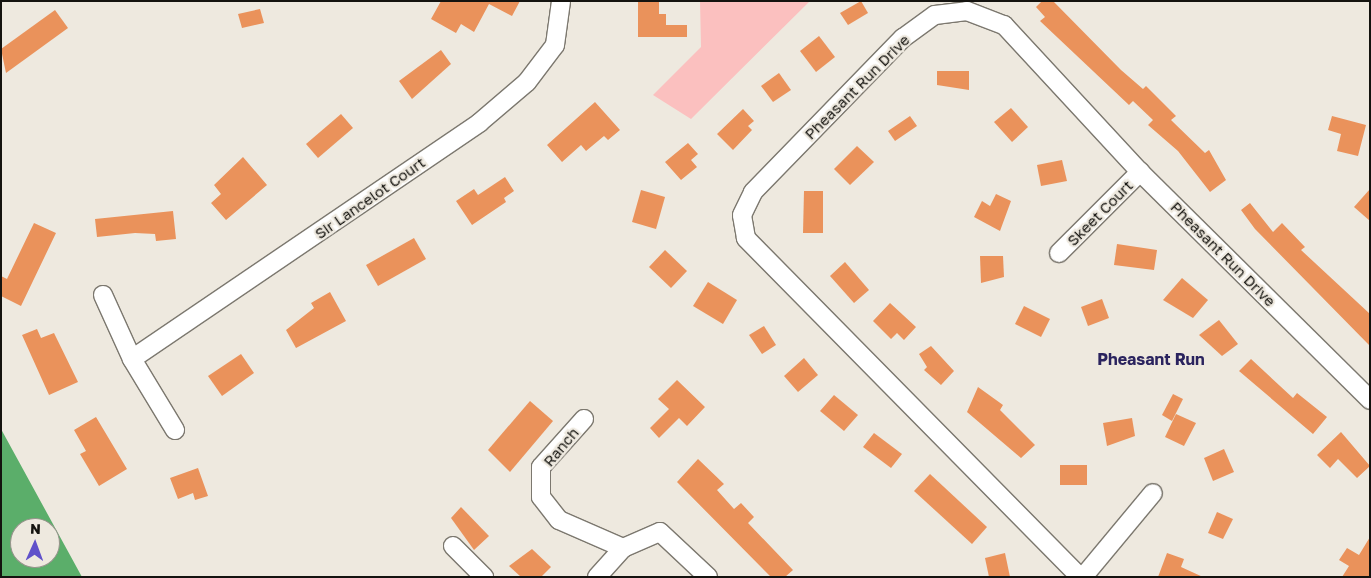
<!DOCTYPE html>
<html>
<head>
<meta charset="utf-8">
<style>
	body { margin:0 }
	#map { position:relative; width:1371px; height:578px; overflow:hidden; background:#eee9df; font-family:"Golos Text",sans-serif }
	div>[style] { position:absolute }
	[style*='--x'] { left:calc(var(--x)*1px); top:calc(var(--y)*1px); width:calc(var(--w)*1px); rotate:calc(var(--a)*1deg) }
	.green>* { inset:0; background:#fbc0bf }
	.water>* { inset:0; background:#5bae6a }
	.building>* { inset:0; background:#ea925b }
	.roads { filter:drop-shadow(1px 0 #7c786f) drop-shadow(-1px 0 #7c786f) drop-shadow(0 1px #7c786f) drop-shadow(0 -1px #7c786f) }
	.minor>* { height:18px; margin:-9px; padding:0 9px; transform-origin:9px; border-radius:9px; background:#fff }
	span { translate:-50% -50%; white-space:nowrap; text-align:center; line-height:1.15; -webkit-text-stroke:4.5px #eee9df; paint-order:stroke }
	.street-label { font-size:15px; color:#14130f }
	.neighbourhood-label { font-size:16px; color:#2a235e; font-weight:700 }
	.frame { position:absolute; inset:0; border:2px solid #14130f; pointer-events:none }
	.north { position:absolute; left:10px; top:518px; width:50px; height:50px; box-sizing:border-box; background:#eee9df; border:1px solid #97938c; border-radius:50%; rotate:2deg; font-size:14px; font-weight:700; line-height:20px; text-align:center; color:#14130f }
	.north::after { content:''; display:block; margin:auto; width:18px; height:22px; background:#6051ca; clip-path:polygon(50% 0,100% 100%,50% 72%,0 100%) }
</style>
</head>
<body>
<div id="map">
	<div class="green">
		<i style="clip-path:polygon(700px 1px,810px 1px,691px 119px,653px 95px,701px 47px)"></i>
	</div>
	<div class="water">
		<i style="clip-path:polygon(evenodd,1px 429px,82px 577px,1px 577px,1px 429px,20px 528px,50px 528px,50px 558px,20px 558px,20px 528px)"></i>
	</div>
	<div class="building">
		<i style="clip-path:polygon(441px 1px,520px 1px,512px 16px,489px 4px,474px 32px,461px 24px,456px 33px,431px 19px)"></i>
		<i style="clip-path:polygon(638px 1px,659px 1px,659px 14px,666px 14px,666px 25px,687px 25px,687px 37px,638px 37px)"></i>
		<i style="clip-path:polygon(861px 1px,868px 13px,848px 25px,840px 13px)"></i>
		<i style="clip-path:polygon(1042px 1px,1053px 1px,1121px 70px,1143px 89px,1146px 86px,1176px 116px,1171px 120px,1205px 153px,1209px 150px,1226px 180px,1210px 192px,1178px 151px,1148px 125px,1153px 120px,1133px 101px,1129px 105px,1040px 21px,1045px 17px,1036px 7px)"></i>
		<i style="clip-path:polygon(260px 9px,264px 23px,242px 28px,238px 14px)"></i>
		<i style="clip-path:polygon(55px 10px,68px 28px,6px 73px,1px 49px)"></i>
		<i style="clip-path:polygon(819px 36px,835px 57px,816px 72px,800px 51px)"></i>
		<i style="clip-path:polygon(441px 50px,451px 64px,412px 99px,399px 81px)"></i>
		<i style="clip-path:polygon(937px 71px,969px 71px,969px 90px,937px 85px)"></i>
		<i style="clip-path:polygon(779px 73px,791px 90px,773px 102px,761px 86px)"></i>
		<i style="clip-path:polygon(595px 102px,620px 130px,608px 140px,604px 136px,586px 151px,581px 145px,562px 162px,547px 145px)"></i>
		<i style="clip-path:polygon(1011px 108px,1028px 127px,1012px 142px,994px 122px)"></i>
		<i style="clip-path:polygon(743px 109px,754px 121px,748px 126px,752px 130px,733px 150px,717px 134px)"></i>
		<i style="clip-path:polygon(341px 114px,353px 128px,318px 158px,306px 144px)"></i>
		<i style="clip-path:polygon(910px 116px,917px 126px,895px 141px,888px 131px)"></i>
		<i style="clip-path:polygon(1332px 116px,1366px 125px,1358px 156px,1337px 151px,1341px 134px,1328px 130px)"></i>
		<i style="clip-path:polygon(688px 143px,698px 154px,691px 160px,697px 167px,681px 180px,665px 162px)"></i>
		<i style="clip-path:polygon(857px 146px,874px 162px,850px 185px,834px 169px)"></i>
		<i style="clip-path:polygon(243px 157px,267px 185px,226px 220px,211px 203px,221px 194px,214px 185px)"></i>
		<i style="clip-path:polygon(1062px 160px,1067px 181px,1041px 186px,1037px 165px)"></i>
		<i style="clip-path:polygon(505px 177px,514px 191px,504px 198px,506px 202px,472px 225px,456px 201px,474px 189px,478px 195px)"></i>
		<i style="clip-path:polygon(1370px 189px,1370px 221px,1354px 207px)"></i>
		<i style="clip-path:polygon(641px 190px,665px 197px,656px 229px,632px 222px)"></i>
		<i style="clip-path:polygon(804px 191px,823px 191px,823px 233px,803px 233px)"></i>
		<i style="clip-path:polygon(996px 194px,1011px 201px,1000px 231px,974px 217px,982px 201px,990px 206px)"></i>
		<i style="clip-path:polygon(1250px 203px,1273px 232px,1282px 223px,1305px 247px,1301px 250px,1370px 314px,1370px 346px,1255px 229px,1241px 210px)"></i>
		<i style="clip-path:polygon(173px 211px,176px 239px,156px 241px,155px 234px,135px 233px,97px 237px,95px 219px)"></i>
		<i style="clip-path:polygon(34px 223px,56px 233px,21px 306px,1px 296px,1px 276px,7px 279px)"></i>
		<i style="clip-path:polygon(414px 238px,426px 259px,378px 286px,366px 265px)"></i>
		<i style="clip-path:polygon(1117px 244px,1157px 250px,1154px 270px,1114px 265px)"></i>
		<i style="clip-path:polygon(665px 250px,687px 271px,671px 288px,649px 267px)"></i>
		<i style="clip-path:polygon(980px 256px,1003px 256px,1004px 277px,981px 283px)"></i>
		<i style="clip-path:polygon(845px 262px,869px 290px,854px 303px,830px 276px)"></i>
		<i style="clip-path:polygon(1182px 278px,1208px 300px,1193px 318px,1163px 300px)"></i>
		<i style="clip-path:polygon(708px 282px,737px 300px,723px 324px,693px 306px)"></i>
		<i style="clip-path:polygon(330px 292px,346px 321px,296px 348px,286px 330px,314px 308px,311px 303px)"></i>
		<i style="clip-path:polygon(1102px 299px,1109px 318px,1088px 326px,1081px 307px)"></i>
		<i style="clip-path:polygon(890px 303px,916px 327px,904px 340px,897px 333px,891px 339px,873px 321px)"></i>
		<i style="clip-path:polygon(1024px 306px,1050px 319px,1041px 337px,1015px 324px)"></i>
		<i style="clip-path:polygon(1219px 320px,1238px 344px,1222px 356px,1199px 335px)"></i>
		<i style="clip-path:polygon(764px 326px,776px 345px,762px 354px,749px 335px)"></i>
		<i style="clip-path:polygon(37px 329px,41px 338px,54px 333px,78px 382px,49px 395px,22px 335px)"></i>
		<i style="clip-path:polygon(931px 346px,954px 371px,941px 385px,924px 370px,927px 367px,919px 354px)"></i>
		<i style="clip-path:polygon(241px 354px,254px 373px,222px 396px,208px 376px)"></i>
		<i style="clip-path:polygon(804px 358px,818px 375px,798px 392px,784px 376px)"></i>
		<i style="clip-path:polygon(1251px 359px,1293px 398px,1297px 393px,1327px 417px,1313px 434px,1239px 371px)"></i>
		<i style="clip-path:polygon(677px 380px,705px 407px,687px 426px,679px 418px,659px 438px,650px 428px,669px 409px,658px 399px)"></i>
		<i style="clip-path:polygon(978px 387px,1003px 405px,1000px 410px,1035px 445px,1021px 458px,967px 412px)"></i>
		<i style="clip-path:polygon(1173px 394px,1183px 399px,1172px 421px,1162px 415px)"></i>
		<i style="clip-path:polygon(834px 395px,858px 415px,844px 431px,820px 411px)"></i>
		<i style="clip-path:polygon(530px 401px,553px 421px,510px 472px,488px 450px)"></i>
		<i style="clip-path:polygon(1176px 414px,1196px 423px,1184px 446px,1165px 437px)"></i>
		<i style="clip-path:polygon(96px 417px,127px 469px,99px 486px,80px 454px,86px 451px,74px 430px)"></i>
		<i style="clip-path:polygon(1132px 418px,1135px 436px,1107px 446px,1103px 423px)"></i>
		<i style="clip-path:polygon(1341px 432px,1370px 466px,1357px 478px,1338px 459px,1330px 468px,1317px 455px)"></i>
		<i style="clip-path:polygon(874px 433px,902px 454px,891px 468px,863px 447px)"></i>
		<i style="clip-path:polygon(1224px 449px,1234px 472px,1213px 481px,1204px 458px)"></i>
		<i style="clip-path:polygon(698px 459px,724px 484px,717px 490px,734px 509px,741px 503px,754px 517px,748px 523px,793px 570px,785px 577px,771px 577px,677px 482px)"></i>
		<i style="clip-path:polygon(1060px 465px,1087px 465px,1087px 485px,1060px 485px)"></i>
		<i style="clip-path:polygon(198px 468px,208px 496px,195px 500px,193px 493px,178px 499px,170px 478px)"></i>
		<i style="clip-path:polygon(930px 474px,987px 527px,972px 544px,914px 491px)"></i>
		<i style="clip-path:polygon(461px 507px,489px 536px,474px 550px,451px 518px)"></i>
		<i style="clip-path:polygon(1217px 512px,1233px 519px,1223px 539px,1208px 533px)"></i>
		<i style="clip-path:polygon(1370px 537px,1370px 577px,1342px 577px,1349px 566px,1339px 560px,1347px 548px,1359px 555px)"></i>
		<i style="clip-path:polygon(532px 549px,551px 567px,541px 577px,521px 577px,509px 566px)"></i>
		<i style="clip-path:polygon(1005px 553px,1010px 577px,989px 577px,985px 558px)"></i>
		<i style="clip-path:polygon(1167px 553px,1184px 559px,1181px 567px,1203px 577px,1158px 577px)"></i>
	</div>
	<div class="roads">
		<div class="minor">
			<i style="--x:1059;--y:253;--w:115;--a:-45"></i>
			<i style="--x:103;--y:295;--w:70;--a:65.6"></i>
			<i style="--x:132;--y:359;--w:83;--a:58.8"></i>
			<i style="--x:132;--y:359;--w:420;--a:-34.2"></i>
			<i style="--x:479;--y:123;--w:63;--a:-40.5"></i>
			<i style="--x:527;--y:82;--w:46;--a:-52.9"></i>
			<i style="--x:555;--y:45;--w:44;--a:-82.2"></i>
			<i style="--x:584;--y:419;--w:64;--a:131.9"></i>
			<i style="--x:541;--y:467;--w:30;--a:90"></i>
			<i style="--x:541;--y:497;--w:29;--a:52"></i>
			<i style="--x:559;--y:520;--w:70;--a:23.6"></i>
			<i style="--x:453;--y:546;--w:44;--a:45"></i>
			<i style="--x:597;--y:577;--w:39;--a:-48"></i>
			<i style="--x:623;--y:548;--w:40;--a:-23.4"></i>
			<i style="--x:660;--y:532;--w:66;--a:43.2"></i>
			<i style="--x:1080;--y:577;--w:476;--a:-134.6"></i>
			<i style="--x:746;--y:238;--w:23;--a:-100"></i>
			<i style="--x:742;--y:215;--w:25;--a:-64"></i>
			<i style="--x:753;--y:192;--w:215;--a:-45.8"></i>
			<i style="--x:903;--y:38;--w:39;--a:-36"></i>
			<i style="--x:935;--y:15;--w:32;--a:-7"></i>
			<i style="--x:967;--y:11;--w:40;--a:21"></i>
			<i style="--x:1004;--y:25;--w:200;--a:47.2"></i>
			<i style="--x:1140;--y:172;--w:324;--a:44.7"></i>
			<i style="--x:1083;--y:577;--w:109;--a:-50.2"></i>
		</div>
	</div>
	<div class="street-label">
		<span style="left:857px;top:87px;rotate:-45deg">Pheasant Run Drive</span>
		<span style="left:370px;top:198px;rotate:-35deg">Sir Lancelot Court</span>
		<span style="left:1100px;top:213px;rotate:-45deg">Skeet Court</span>
		<span style="left:1223px;top:254px;rotate:45deg">Pheasant Run Drive</span>
		<span style="left:561px;top:447px;rotate:-50deg">Ranch</span>
	</div>
	<div class="neighbourhood-label">
		<span style="left:1151px;top:359px">Pheasant Run</span>
	</div>
	<div class="frame"></div>
	<div class="north">N</div>
</div>
</body>
</html>
